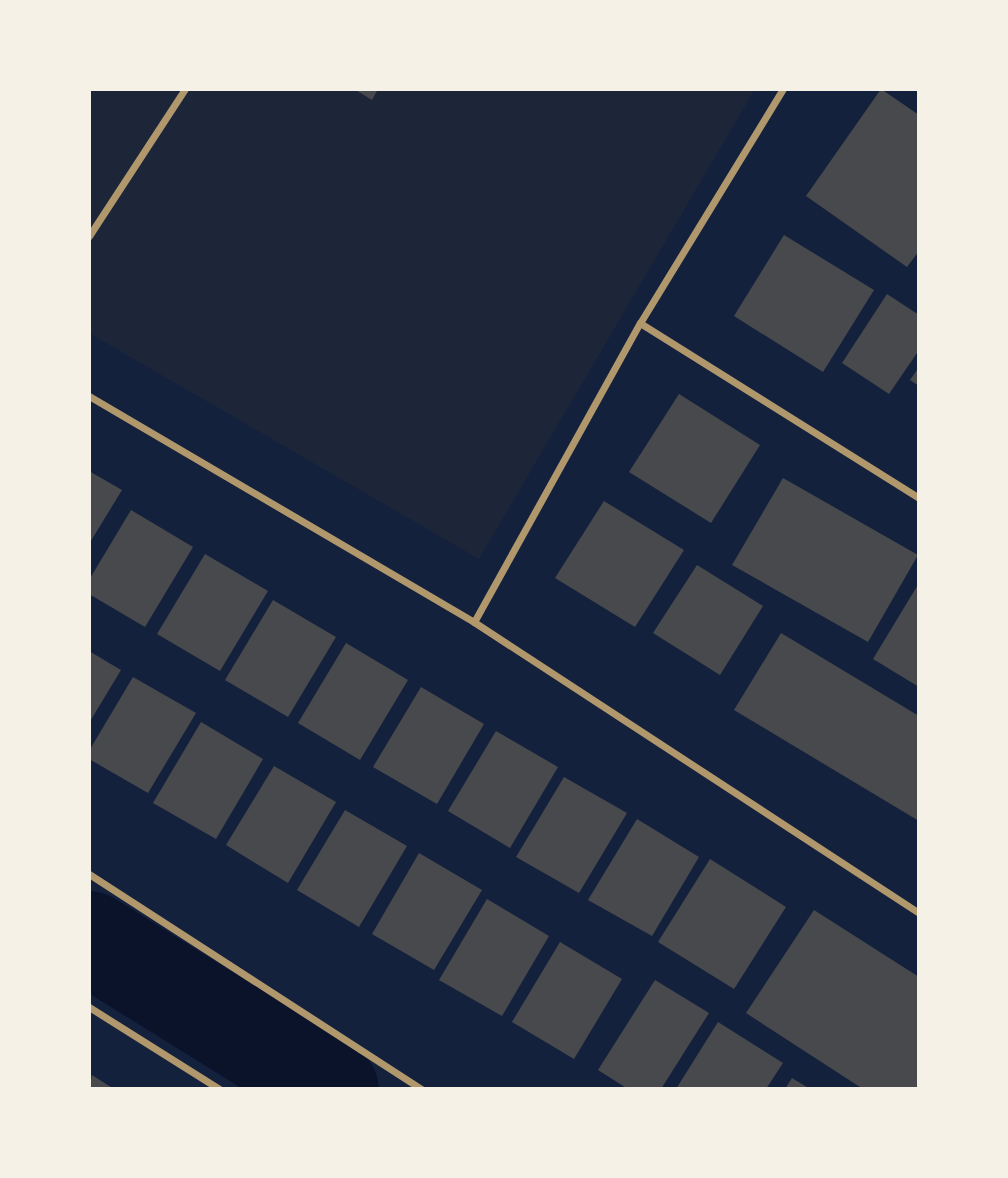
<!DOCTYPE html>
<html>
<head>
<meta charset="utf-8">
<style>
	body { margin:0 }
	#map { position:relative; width:1008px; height:1178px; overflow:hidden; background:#14213d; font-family:"Fira Sans",sans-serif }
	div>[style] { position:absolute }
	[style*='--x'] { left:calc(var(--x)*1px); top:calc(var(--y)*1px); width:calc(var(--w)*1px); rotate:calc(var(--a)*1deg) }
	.green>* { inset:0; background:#1d2539 }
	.river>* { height:94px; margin:-47px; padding:0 47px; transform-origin:47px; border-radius:47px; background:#0b132b }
	.building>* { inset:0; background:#48494c }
	.minor>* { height:7px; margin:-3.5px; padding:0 3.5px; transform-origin:3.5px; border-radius:3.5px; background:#b1986c }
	span { translate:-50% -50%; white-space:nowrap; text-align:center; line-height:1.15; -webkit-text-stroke:7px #f6f1e7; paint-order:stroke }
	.frame { position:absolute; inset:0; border:91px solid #f6f1e7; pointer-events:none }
</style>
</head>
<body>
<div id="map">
	<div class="green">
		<i style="clip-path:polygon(89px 89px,755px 89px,479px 559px,89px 333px)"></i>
	</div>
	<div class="river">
		<i style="--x:89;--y:938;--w:286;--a:31.9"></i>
	</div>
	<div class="building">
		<i style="clip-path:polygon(354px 89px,378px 89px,372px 100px)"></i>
		<i style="clip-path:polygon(881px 89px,919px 115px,919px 251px,907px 267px,806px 196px)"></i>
		<i style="clip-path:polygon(784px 235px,874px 290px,823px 372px,734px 316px)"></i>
		<i style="clip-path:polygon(887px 294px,919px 315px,919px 350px,889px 394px,842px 363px)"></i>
		<i style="clip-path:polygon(919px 367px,919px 386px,910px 380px)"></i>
		<i style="clip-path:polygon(679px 394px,760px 445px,711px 523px,629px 472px)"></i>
		<i style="clip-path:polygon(89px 471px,122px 490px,89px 544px)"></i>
		<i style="clip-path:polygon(783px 478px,918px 555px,868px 642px,732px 565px)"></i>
		<i style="clip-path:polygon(604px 501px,684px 550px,635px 627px,555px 578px)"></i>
		<i style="clip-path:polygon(131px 510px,193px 547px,145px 627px,89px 594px,89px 580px)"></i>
		<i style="clip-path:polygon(205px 554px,268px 591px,220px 671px,157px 634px)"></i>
		<i style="clip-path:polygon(697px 565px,763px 606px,720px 675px,653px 633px)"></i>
		<i style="clip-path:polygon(919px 583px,919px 687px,873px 659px)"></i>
		<i style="clip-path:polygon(273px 600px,336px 637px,288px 717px,225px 680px)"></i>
		<i style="clip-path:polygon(781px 633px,919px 716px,919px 821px,734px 710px)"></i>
		<i style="clip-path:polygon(346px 643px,408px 680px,360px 760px,298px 723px)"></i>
		<i style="clip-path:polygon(89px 651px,121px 670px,89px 723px)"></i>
		<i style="clip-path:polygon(133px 677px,196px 713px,148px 793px,89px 759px,89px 751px)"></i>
		<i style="clip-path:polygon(421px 687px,484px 724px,437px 804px,373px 767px)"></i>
		<i style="clip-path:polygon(201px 722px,263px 759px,216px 839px,153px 803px)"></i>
		<i style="clip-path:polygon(496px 731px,558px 767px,510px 848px,448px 811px)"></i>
		<i style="clip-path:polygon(274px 766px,336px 802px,288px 883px,226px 845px)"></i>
		<i style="clip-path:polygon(564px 777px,627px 813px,579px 893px,516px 857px)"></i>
		<i style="clip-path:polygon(345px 810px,407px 846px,359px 927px,297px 890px)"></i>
		<i style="clip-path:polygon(637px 819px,699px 857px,652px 936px,588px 900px)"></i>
		<i style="clip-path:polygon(419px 853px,482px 890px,434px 970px,372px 934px)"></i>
		<i style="clip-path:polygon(710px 859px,786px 907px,734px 989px,658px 942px)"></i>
		<i style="clip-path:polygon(487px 899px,549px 936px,502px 1016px,439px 980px)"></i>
		<i style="clip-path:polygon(814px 910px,919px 977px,919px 1089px,863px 1089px,746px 1013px)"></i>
		<i style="clip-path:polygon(560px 942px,622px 979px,574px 1059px,512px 1022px)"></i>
		<i style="clip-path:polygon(655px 980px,709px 1013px,661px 1089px,628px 1089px,598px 1070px)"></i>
		<i style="clip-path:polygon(718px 1022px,783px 1063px,766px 1089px,676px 1089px)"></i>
		<i style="clip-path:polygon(92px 1075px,114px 1089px,89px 1089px)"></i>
		<i style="clip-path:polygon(792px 1078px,810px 1089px,785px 1089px)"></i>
	</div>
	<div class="minor">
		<i style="--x:89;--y:236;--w:176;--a:-56.9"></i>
		<i style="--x:640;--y:323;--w:329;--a:32.1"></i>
		<i style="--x:89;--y:396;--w:446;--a:30.4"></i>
		<i style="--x:474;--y:622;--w:532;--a:33.18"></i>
		<i style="--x:474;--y:622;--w:342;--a:-61"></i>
		<i style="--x:640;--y:323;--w:274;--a:-58.6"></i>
		<i style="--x:89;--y:874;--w:396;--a:32.9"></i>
		<i style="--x:89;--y:1007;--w:154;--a:32.2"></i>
	</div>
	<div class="frame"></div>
</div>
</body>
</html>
